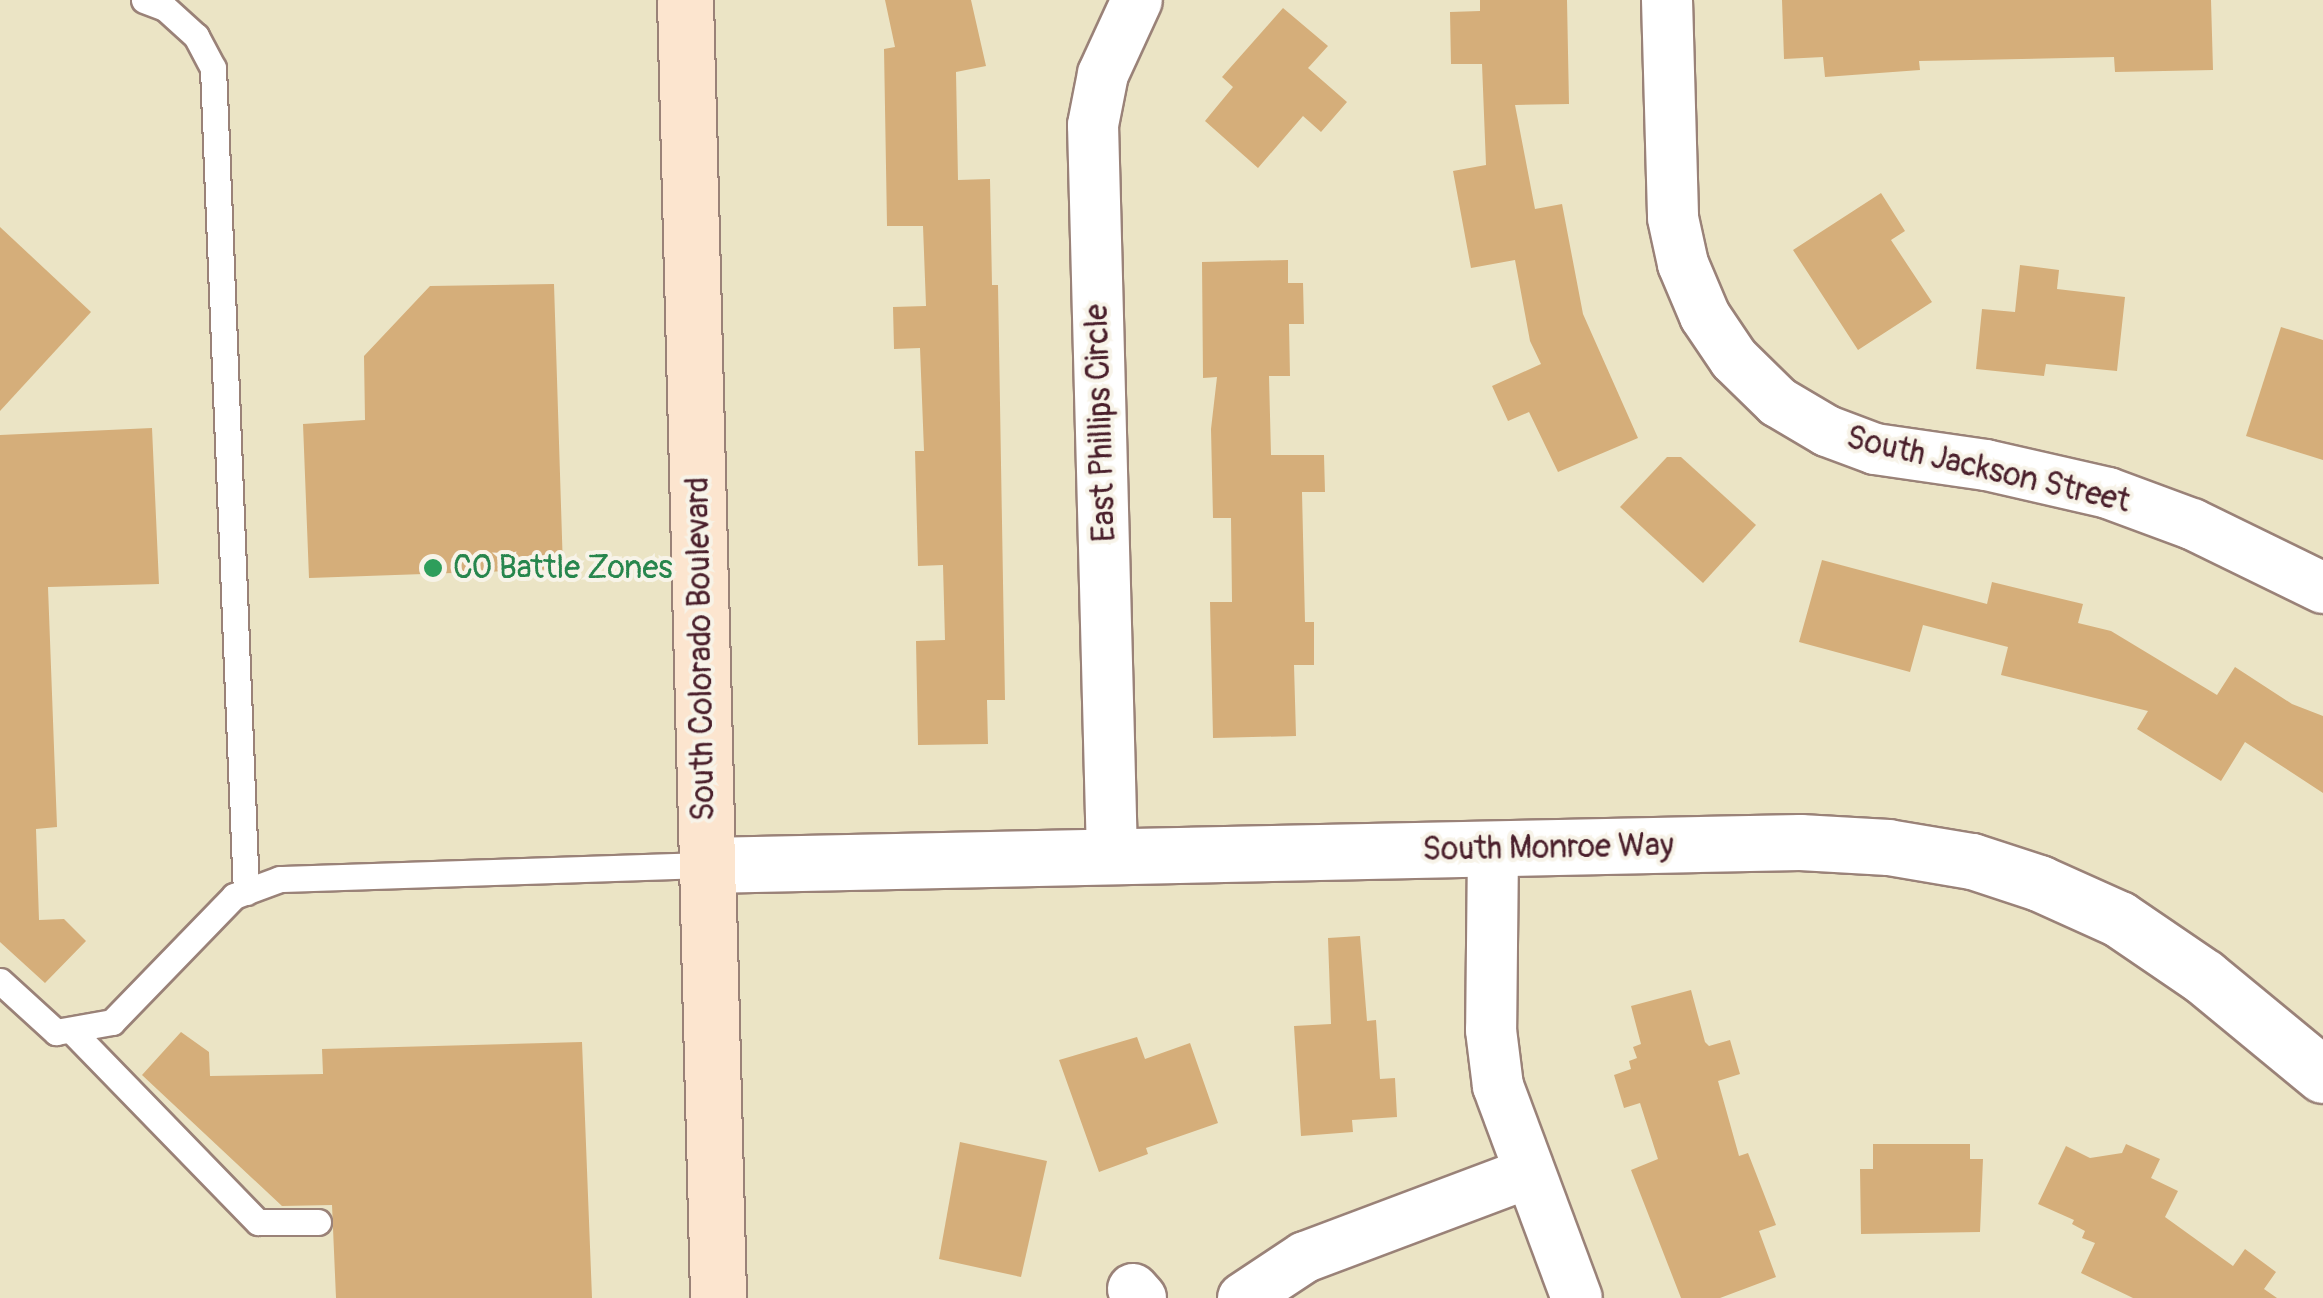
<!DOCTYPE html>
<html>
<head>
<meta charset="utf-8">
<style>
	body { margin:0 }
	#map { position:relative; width:2323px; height:1298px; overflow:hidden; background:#ebe4c5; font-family:Pangolin,sans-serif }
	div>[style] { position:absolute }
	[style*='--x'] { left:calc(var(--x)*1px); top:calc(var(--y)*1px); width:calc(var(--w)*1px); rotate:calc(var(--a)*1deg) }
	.building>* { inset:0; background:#d5ae7a }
	.roads { filter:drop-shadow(2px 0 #9a8278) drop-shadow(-2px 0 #9a8278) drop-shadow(0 2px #9a8278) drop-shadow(0 -2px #9a8278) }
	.service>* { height:25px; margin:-12.5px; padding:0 12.5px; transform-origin:12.5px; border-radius:12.5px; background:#fff }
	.minor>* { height:50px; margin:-25px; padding:0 25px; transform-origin:25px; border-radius:25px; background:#fff }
	.tertiary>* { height:55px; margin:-27.5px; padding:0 27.5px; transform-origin:27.5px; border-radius:27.5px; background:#fff }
	.secondary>* { height:55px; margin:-27.5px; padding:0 27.5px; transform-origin:27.5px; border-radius:27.5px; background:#fce5cf }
	.dots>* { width:28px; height:28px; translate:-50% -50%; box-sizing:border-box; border:5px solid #f7f3e8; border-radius:50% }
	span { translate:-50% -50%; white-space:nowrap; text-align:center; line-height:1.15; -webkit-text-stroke:8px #f7f3e8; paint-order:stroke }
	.street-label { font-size:32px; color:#4a1f2b }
	.leisure-label { font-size:32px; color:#27864d }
	.left { translate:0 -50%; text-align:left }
</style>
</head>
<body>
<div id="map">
	<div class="building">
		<i style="clip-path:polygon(885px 0,971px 0,986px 66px,956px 72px,958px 180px,990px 179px,992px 285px,998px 285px,1005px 700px,987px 700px,988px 744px,918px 745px,916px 641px,945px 640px,943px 565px,918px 566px,915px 451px,924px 451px,920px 348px,894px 349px,893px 307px,926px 306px,923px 226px,887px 226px,884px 49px,895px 47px)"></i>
		<i style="clip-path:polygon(1480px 0,1567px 0,1569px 104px,1515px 105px,1535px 209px,1562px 204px,1583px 314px,1638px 438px,1558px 472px,1529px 412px,1508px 421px,1492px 386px,1541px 364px,1530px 341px,1515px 260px,1471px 268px,1453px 171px,1486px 165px,1482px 64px,1451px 64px,1450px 12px,1480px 11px)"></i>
		<i style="clip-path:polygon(1782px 0,2211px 0,2213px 70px,2115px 72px,2114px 57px,1919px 61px,1920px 70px,1825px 77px,1823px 57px,1784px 59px)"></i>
		<i style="clip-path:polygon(1283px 8px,1328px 46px,1308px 68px,1347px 102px,1321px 132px,1303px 116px,1258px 168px,1205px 121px,1233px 87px,1222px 77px)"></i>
		<i style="clip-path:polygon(1881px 193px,1905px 231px,1891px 240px,1932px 302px,1858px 350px,1793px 250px)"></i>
		<i style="clip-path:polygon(0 227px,91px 312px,0 411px)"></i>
		<i style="clip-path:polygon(1288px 260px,1288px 283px,1303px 283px,1304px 324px,1289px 324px,1290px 376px,1269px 376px,1271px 455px,1324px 455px,1325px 492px,1302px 492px,1305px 622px,1314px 622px,1314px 665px,1294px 665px,1296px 736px,1213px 738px,1210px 602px,1232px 602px,1231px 518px,1213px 518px,1211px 429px,1217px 377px,1203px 378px,1202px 262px)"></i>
		<i style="clip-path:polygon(2020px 265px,2059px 270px,2057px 289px,2125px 297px,2117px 371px,2046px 364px,2044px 376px,1976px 369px,1982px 309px,2015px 312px)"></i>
		<i style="clip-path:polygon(554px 284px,563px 569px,309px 578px,303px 424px,365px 420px,364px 356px,430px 286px)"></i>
		<i style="clip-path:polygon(2281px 327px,2323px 340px,2323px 460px,2246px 436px)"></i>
		<i style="clip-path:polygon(152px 428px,159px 584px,48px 587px,57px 827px,36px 829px,39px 920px,64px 919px,86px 941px,45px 983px,0 942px,0 435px)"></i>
		<i style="clip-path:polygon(1667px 457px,1681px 457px,1756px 525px,1703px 583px,1620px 507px)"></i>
		<i style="clip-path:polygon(1822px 560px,1987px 604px,1992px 582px,2083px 604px,2078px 623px,2111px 631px,2217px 695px,2235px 667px,2292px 704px,2323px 716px,2323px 793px,2245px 742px,2221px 781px,2137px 729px,2148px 711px,2001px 675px,2008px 647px,1923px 625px,1910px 672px,1799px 642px)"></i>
		<i style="clip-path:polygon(1360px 936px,1367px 1021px,1376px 1020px,1380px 1079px,1395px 1078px,1397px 1117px,1352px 1120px,1353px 1132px,1301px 1136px,1294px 1026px,1331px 1024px,1328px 938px)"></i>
		<i style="clip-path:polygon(1691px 990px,1705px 1042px,1709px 1046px,1730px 1040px,1740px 1074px,1718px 1081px,1739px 1156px,1748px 1153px,1776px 1225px,1759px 1231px,1776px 1277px,1720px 1298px,1681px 1298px,1631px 1170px,1658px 1159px,1640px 1103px,1624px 1108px,1614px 1075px,1631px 1069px,1629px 1061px,1637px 1058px,1633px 1047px,1641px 1044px,1631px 1006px)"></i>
		<i style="clip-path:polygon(181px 1032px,209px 1052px,210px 1076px,323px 1074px,322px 1049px,582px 1042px,592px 1298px,336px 1298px,332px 1205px,282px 1206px,142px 1075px)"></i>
		<i style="clip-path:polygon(1137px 1037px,1145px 1059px,1190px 1043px,1218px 1123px,1146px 1148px,1148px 1154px,1099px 1172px,1059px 1060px)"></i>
		<i style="clip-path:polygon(960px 1142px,1047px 1161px,1021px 1277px,939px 1259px)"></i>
		<i style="clip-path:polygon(1873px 1144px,1970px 1144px,1970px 1159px,1983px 1159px,1980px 1232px,1861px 1234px,1860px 1169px,1873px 1169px)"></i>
		<i style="clip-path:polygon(2126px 1144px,2160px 1159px,2151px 1178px,2178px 1191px,2165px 1217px,2233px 1266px,2245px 1249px,2276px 1272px,2264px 1289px,2277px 1298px,2133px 1298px,2081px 1273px,2095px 1243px,2082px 1238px,2085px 1231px,2072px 1224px,2074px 1220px,2038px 1204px,2066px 1146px,2090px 1158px,2122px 1153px)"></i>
	</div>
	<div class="roads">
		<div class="service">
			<i style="--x:144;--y:0;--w:22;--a:21"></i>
			<i style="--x:165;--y:8;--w:42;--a:42.1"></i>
			<i style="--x:196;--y:36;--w:36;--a:62"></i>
			<i style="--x:213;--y:68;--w:825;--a:87.71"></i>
			<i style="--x:0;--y:981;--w:76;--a:42.3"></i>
			<i style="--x:56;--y:1032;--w:57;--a:-10.1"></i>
			<i style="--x:112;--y:1022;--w:175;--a:-45.9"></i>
			<i style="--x:234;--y:896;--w:49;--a:-20.3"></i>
			<i style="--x:280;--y:879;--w:427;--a:-1.9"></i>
			<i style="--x:71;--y:1030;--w:268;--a:45.8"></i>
			<i style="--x:258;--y:1222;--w:60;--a:0"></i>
		</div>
		<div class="minor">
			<i style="--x:1667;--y:0;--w:218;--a:88.4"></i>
			<i style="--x:1673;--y:218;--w:47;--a:77.7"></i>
			<i style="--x:1683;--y:264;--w:56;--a:67.1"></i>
			<i style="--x:1705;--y:316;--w:52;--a:56"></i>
			<i style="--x:1734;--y:359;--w:62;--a:44.3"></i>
			<i style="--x:1778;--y:402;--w:57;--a:30.6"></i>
			<i style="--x:1827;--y:431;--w:51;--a:20.6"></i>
			<i style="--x:1875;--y:449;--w:112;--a:8.2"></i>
			<i style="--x:1986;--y:465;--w:125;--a:12.9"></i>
			<i style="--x:2108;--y:493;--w:90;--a:20.3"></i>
			<i style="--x:2192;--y:524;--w:146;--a:26"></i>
			<i style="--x:1493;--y:850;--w:180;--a:90.6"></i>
			<i style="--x:1491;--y:1030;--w:56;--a:82.9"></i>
			<i style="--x:1498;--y:1086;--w:226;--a:69.6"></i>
			<i style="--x:1112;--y:855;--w:730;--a:-91.49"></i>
			<i style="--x:1093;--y:125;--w:52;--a:-78.9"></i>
			<i style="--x:1103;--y:74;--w:81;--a:-65.3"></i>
			<i style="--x:1133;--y:1289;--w:12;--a:48"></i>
			<i style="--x:1243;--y:1298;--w:74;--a:-33.5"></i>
			<i style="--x:1305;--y:1257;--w:239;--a:-20.6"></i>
		</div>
		<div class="tertiary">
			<i style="--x:707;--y:865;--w:1093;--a:-1.21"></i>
			<i style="--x:1800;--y:842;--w:88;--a:3.3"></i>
			<i style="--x:1888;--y:847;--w:85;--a:9.5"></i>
			<i style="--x:1972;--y:861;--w:71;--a:18.2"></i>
			<i style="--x:2039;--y:883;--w:88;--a:24.2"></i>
			<i style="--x:2119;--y:919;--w:103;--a:34.3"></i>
			<i style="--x:2204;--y:977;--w:154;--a:39.5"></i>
		</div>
		<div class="secondary">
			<i style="--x:685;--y:0;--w:1298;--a:88.54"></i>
		</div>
	</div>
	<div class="dots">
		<i style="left:433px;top:568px;background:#2e9e5b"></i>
	</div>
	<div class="street-label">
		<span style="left:1101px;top:423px;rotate:-92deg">East Phillips Circle</span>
		<span style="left:1988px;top:470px;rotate:13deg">South Jackson Street</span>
		<span style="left:701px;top:649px;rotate:-91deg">South Colorado Boulevard</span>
		<span style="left:1548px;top:848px;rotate:-1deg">South Monroe Way</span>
	</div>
	<div class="leisure-label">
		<span class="left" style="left:453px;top:568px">CO Battle Zones</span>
	</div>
</div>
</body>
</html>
